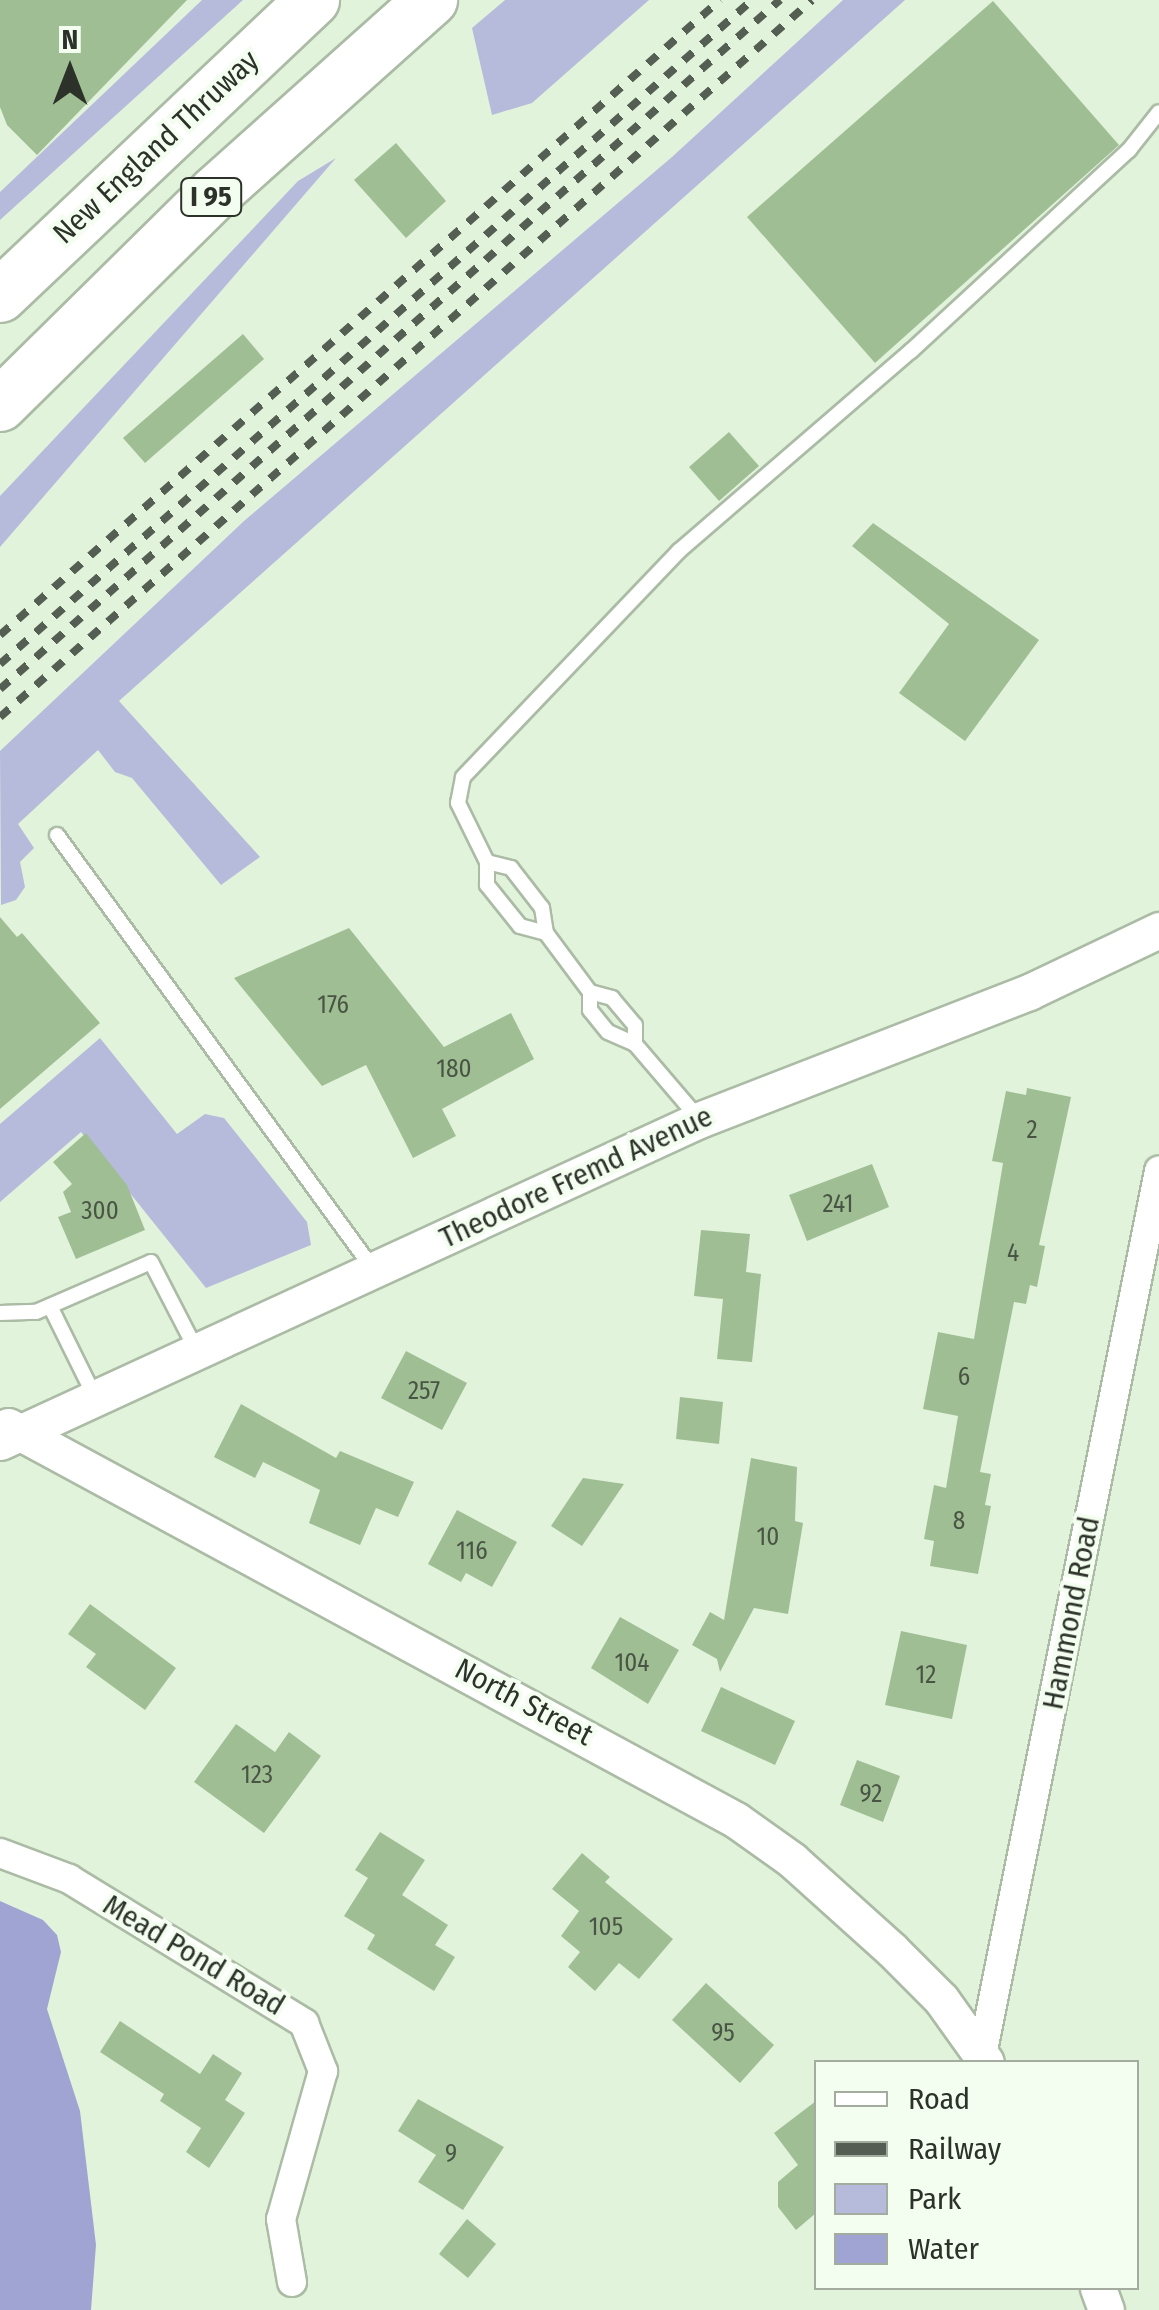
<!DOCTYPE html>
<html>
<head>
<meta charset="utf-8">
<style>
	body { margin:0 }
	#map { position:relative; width:1159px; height:2310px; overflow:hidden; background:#e2f3dc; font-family:"Fira Sans Condensed",sans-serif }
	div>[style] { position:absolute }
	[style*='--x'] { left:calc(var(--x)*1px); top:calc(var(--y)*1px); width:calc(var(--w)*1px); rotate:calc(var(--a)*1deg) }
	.green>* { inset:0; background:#b7bbdb }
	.water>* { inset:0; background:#9fa4d3 }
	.building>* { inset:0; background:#a0be94 }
	.roads { filter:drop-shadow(2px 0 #abbba5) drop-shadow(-2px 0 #abbba5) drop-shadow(0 2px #abbba5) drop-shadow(0 -2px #abbba5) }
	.service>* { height:14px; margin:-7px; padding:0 7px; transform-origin:7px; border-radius:7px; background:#fff }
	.minor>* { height:28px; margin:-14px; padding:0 14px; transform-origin:14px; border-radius:14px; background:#fff }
	.tertiary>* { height:35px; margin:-17.5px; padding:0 17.5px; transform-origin:17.5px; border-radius:17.5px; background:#fff }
	.motorway>* { height:52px; margin:-26px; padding:0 26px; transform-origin:26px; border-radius:26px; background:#fff }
	.rail>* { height:8px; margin-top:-4px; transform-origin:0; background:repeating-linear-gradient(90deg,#555e52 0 12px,transparent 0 24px) }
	span { translate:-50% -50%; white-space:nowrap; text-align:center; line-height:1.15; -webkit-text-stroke:8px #f4fef0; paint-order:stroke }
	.number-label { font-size:25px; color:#495544 }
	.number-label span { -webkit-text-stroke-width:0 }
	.shield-label span { padding:2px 8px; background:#f4fef0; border:2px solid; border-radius:8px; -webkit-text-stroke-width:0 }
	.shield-label { font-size:28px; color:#2c3229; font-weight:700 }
	.street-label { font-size:30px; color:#2c3229 }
	.legend { position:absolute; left:814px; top:2060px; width:325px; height:230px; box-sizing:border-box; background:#f4fef0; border:2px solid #a4aca0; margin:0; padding:12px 18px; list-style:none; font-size:30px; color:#2c3229 }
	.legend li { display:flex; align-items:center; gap:20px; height:50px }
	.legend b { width:50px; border:2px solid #a4aca0 }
	.north { position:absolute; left:20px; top:20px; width:100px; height:100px; -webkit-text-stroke:8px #f4fef0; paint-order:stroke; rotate:0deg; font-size:28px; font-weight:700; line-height:40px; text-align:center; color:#2c3229 }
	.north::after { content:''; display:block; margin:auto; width:35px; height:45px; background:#2c3229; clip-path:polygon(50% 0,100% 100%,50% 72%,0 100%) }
</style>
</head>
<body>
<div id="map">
	<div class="green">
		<i style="clip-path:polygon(202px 0,243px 0,0 220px,0 192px)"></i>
		<i style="clip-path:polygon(505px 0,649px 0,532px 103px,492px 115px,472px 28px)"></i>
		<i style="clip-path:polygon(843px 0,905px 0,119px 701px,260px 857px,221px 885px,132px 778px,115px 772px,98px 750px,18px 824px,34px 848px,20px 862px,25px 887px,16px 900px,1px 905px,0 751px,244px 521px,672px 157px)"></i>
		<i style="clip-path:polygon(336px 158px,32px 510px,0 547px,0 496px,298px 181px)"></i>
		<i style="clip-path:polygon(100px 1038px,177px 1134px,205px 1114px,224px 1118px,307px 1222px,311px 1245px,206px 1288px,81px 1132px,0 1202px,0 1124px)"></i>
	</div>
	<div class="water">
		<i style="clip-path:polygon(0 1901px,43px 1920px,57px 1935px,61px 1952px,47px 2009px,80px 2111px,96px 2245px,91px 2310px,0 2310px)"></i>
	</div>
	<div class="building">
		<i style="clip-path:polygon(0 0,187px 0,37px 155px,7px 125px,0 107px)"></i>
		<i style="clip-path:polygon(993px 1px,1119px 145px,875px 363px,747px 217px)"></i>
		<i style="clip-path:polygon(396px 143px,446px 201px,406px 238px,354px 180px)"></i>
		<i style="clip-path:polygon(243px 334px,264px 359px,145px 463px,123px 438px)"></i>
		<i style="clip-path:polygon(729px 432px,759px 466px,719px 501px,689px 467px)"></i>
		<i style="clip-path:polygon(873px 523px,1039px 640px,965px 741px,899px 693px,949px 624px,852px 546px)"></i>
		<i style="clip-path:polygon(0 917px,17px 937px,22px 933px,100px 1023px,0 1109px)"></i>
		<i style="clip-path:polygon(349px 928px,444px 1047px,511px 1013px,534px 1059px,442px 1109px,456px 1136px,413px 1158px,366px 1065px,322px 1086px,234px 978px)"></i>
		<i style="clip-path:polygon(1027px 1088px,1071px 1097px,1039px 1245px,1045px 1246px,1037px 1287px,1030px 1285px,1026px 1304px,1014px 1302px,980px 1472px,991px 1474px,985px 1505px,991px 1506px,978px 1574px,930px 1566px,934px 1541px,924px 1539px,934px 1485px,946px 1488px,958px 1416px,923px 1409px,938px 1332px,974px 1339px,1003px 1163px,992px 1161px,1006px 1091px,1026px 1095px)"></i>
		<i style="clip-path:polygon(86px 1133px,127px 1185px,145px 1230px,76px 1259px,58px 1217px,71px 1212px,63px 1192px,72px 1184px,53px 1162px)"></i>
		<i style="clip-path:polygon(872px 1164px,889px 1207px,807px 1241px,789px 1195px)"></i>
		<i style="clip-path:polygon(701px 1230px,750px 1234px,746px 1272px,761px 1274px,752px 1362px,717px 1359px,723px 1299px,694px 1296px)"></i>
		<i style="clip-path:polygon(406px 1351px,467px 1383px,442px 1430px,381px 1398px)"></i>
		<i style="clip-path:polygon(680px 1397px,723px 1402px,719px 1444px,676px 1439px)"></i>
		<i style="clip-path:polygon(241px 1404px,336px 1458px,340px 1451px,414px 1482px,398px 1517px,376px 1508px,360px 1545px,309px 1523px,320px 1490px,263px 1462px,255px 1478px,214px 1457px)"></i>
		<i style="clip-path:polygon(751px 1458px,797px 1467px,795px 1521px,803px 1523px,788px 1614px,754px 1608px,720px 1672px,717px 1659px,692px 1645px,710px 1612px,724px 1620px)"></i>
		<i style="clip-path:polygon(583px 1478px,624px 1484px,582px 1546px,551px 1526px)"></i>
		<i style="clip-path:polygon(457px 1510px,517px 1542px,492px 1587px,466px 1573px,461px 1582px,428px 1564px)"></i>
		<i style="clip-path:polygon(90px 1604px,176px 1668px,145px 1710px,86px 1667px,96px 1654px,68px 1634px)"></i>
		<i style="clip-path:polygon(620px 1617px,679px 1650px,648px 1704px,591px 1668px)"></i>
		<i style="clip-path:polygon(901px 1631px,967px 1645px,952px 1719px,885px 1705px)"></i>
		<i style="clip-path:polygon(721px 1687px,795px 1721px,775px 1765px,701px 1731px)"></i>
		<i style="clip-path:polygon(236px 1724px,275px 1752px,289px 1732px,321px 1756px,264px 1833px,194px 1782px)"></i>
		<i style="clip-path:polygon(857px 1760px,900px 1776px,883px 1822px,840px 1805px)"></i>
		<i style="clip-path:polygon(380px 1832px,425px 1860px,402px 1895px,448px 1925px,435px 1945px,455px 1957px,434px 1991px,367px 1949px,375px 1935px,344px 1916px,368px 1878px,355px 1870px)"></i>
		<i style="clip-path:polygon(582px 1853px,610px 1877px,605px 1882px,673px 1939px,639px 1979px,619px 1963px,595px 1991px,568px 1967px,580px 1952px,561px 1936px,579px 1911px,552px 1889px)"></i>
		<i style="clip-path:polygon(706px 1983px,774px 2045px,740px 2083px,672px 2020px)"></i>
		<i style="clip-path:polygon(120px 2021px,200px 2074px,213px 2054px,242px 2073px,225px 2100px,245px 2113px,209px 2168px,186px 2152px,201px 2128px,160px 2101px,164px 2094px,100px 2052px)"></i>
		<i style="clip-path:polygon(418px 2099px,504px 2147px,463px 2210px,418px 2182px,436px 2155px,398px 2131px)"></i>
		<i style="clip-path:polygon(816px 2101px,816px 2213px,796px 2230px,778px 2207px,778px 2182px,798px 2165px,774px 2133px)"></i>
		<i style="clip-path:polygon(467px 2219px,496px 2244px,468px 2278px,439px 2254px)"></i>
	</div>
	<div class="roads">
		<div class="service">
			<i style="--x:57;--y:835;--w:537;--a:53.94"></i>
			<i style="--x:487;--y:862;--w:25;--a:14"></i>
			<i style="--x:511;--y:868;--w:51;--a:52.2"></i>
			<i style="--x:542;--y:908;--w:25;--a:81"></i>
			<i style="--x:546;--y:933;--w:74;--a:53.3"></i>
			<i style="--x:590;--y:992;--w:18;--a:90"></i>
			<i style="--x:590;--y:1010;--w:28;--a:51"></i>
			<i style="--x:608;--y:1032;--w:30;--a:24"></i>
			<i style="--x:635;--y:1044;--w:99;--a:49.5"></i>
			<i style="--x:546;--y:933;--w:27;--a:-165"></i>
			<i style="--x:520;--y:926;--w:53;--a:-128.8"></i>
			<i style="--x:487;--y:885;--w:23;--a:-90"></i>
			<i style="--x:487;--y:862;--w:66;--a:-116.2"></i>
			<i style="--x:458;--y:803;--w:26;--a:-79"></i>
			<i style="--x:463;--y:777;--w:313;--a:-46.3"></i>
			<i style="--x:679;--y:551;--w:306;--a:-40.8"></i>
			<i style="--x:911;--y:351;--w:297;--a:-42.7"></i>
			<i style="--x:1129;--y:150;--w:48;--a:-51.7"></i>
			<i style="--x:590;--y:992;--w:23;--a:15"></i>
			<i style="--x:612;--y:998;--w:35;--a:50"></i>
			<i style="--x:635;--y:1025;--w:19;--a:90"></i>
			<i style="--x:50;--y:1306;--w:99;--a:63.7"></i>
			<i style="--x:0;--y:1313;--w:36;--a:-2"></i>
			<i style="--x:36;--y:1312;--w:125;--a:-23.5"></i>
			<i style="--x:151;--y:1262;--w:100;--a:62.7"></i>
		</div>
		<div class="minor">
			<i style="--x:0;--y:1853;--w:74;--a:20.6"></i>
			<i style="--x:69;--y:1879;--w:276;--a:31.5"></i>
			<i style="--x:304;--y:2023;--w:52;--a:68.4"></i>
			<i style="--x:323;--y:2071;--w:154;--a:105.8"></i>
			<i style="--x:281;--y:2219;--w:64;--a:80.1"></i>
			<i style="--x:982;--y:2055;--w:902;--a:-78.68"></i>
		</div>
		<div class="tertiary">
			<i style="--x:8;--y:1426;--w:828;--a:28.42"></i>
			<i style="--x:736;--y:1820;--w:69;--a:35.5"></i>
			<i style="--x:792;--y:1860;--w:135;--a:42"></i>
			<i style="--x:892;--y:1950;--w:69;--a:45"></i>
			<i style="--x:941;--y:1999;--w:77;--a:54.5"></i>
			<i style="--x:0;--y:1442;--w:770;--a:-24.73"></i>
			<i style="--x:699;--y:1120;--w:354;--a:-21.2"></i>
			<i style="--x:1029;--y:992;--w:144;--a:-25.5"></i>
			<i style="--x:1098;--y:2288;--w:23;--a:70"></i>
		</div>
		<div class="motorway">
			<i style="--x:0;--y:296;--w:431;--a:-43.4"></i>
			<i style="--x:0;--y:405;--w:302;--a:-44.6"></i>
			<i style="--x:215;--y:193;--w:290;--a:-41.8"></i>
		</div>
	</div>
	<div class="rail">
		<i style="--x:0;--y:635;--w:960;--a:-41.41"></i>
		<i style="--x:0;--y:664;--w:1003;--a:-41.44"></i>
		<i style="--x:0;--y:689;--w:1041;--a:-41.46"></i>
		<i style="--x:0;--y:717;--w:1083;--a:-41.44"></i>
	</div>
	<div class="number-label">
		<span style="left:333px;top:1005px">176</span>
		<span style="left:454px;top:1069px">180</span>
		<span style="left:1032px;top:1130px">2</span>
		<span style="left:838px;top:1204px">241</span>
		<span style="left:100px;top:1211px">300</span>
		<span style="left:1013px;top:1253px">4</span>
		<span style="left:964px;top:1377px">6</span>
		<span style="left:424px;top:1391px">257</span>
		<span style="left:959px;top:1521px">8</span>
		<span style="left:768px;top:1537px">10</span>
		<span style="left:472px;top:1551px">116</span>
		<span style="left:632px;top:1663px">104</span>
		<span style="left:926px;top:1675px">12</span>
		<span style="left:257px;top:1775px">123</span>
		<span style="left:871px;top:1794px">92</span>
		<span style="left:606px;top:1927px">105</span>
		<span style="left:723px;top:2033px">95</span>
		<span style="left:451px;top:2154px">9</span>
	</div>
	<div class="shield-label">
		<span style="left:211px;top:197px">I 95</span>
	</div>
	<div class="street-label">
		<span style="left:156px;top:147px;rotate:-43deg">New England Thruway</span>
		<span style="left:576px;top:1177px;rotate:-25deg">Theodore Fremd Avenue</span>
		<span style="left:1071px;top:1613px;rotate:-79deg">Hammond Road</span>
		<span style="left:524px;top:1702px;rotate:28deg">North Street</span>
		<span style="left:194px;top:1955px;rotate:31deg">Mead Pond Road</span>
	</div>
	<ul class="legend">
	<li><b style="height:12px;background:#fff"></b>Road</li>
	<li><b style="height:12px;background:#555e52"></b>Railway</li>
	<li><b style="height:28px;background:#b7bbdb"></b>Park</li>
	<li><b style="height:28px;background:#9fa4d3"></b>Water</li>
	</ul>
	<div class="north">N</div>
</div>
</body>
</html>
